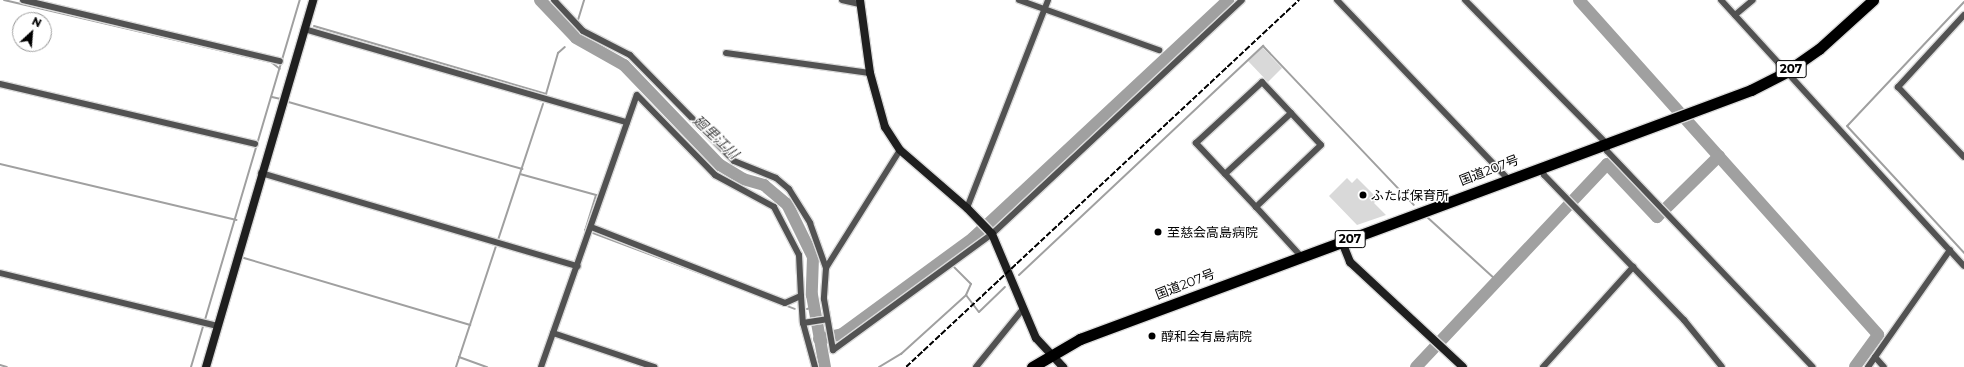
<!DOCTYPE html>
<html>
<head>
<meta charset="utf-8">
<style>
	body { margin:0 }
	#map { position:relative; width:1964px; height:367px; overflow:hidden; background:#fff; font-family:Montserrat,"Noto Sans JP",sans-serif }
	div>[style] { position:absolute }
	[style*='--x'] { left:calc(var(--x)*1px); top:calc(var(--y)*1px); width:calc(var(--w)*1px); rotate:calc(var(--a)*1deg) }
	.green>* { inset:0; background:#d9d9d9 }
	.stream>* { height:2px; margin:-1px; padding:0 1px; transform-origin:1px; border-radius:1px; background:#a0a0a0 }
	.river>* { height:12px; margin:-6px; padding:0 6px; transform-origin:6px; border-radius:6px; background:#a0a0a0 }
	.roads { filter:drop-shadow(1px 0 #dbdbdb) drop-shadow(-1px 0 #dbdbdb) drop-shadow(0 1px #dbdbdb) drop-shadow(0 -1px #dbdbdb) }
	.street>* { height:6px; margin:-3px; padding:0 3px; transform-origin:3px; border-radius:3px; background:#525252 }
	.secondary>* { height:8px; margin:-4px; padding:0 4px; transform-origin:4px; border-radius:4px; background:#1f1f1f }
	.highway>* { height:11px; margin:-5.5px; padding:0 5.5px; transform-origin:5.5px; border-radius:5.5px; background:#000 }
	.rail>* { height:2px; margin-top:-1px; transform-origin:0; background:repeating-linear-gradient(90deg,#000 0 6px,transparent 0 8px) }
	.dots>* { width:11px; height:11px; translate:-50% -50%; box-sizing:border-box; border:2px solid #fff; border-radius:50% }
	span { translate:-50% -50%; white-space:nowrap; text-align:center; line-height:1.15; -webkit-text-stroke:3px #fff; paint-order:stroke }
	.shield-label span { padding:1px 3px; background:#fff; border:1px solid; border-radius:3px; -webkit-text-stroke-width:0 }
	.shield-label { font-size:12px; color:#000; font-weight:700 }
	.street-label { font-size:13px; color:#000 }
	.poi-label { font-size:13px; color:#000 }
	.left { translate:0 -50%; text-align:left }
	.water-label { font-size:14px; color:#414141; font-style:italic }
	.north { position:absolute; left:12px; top:12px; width:40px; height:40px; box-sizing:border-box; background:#fff; border:1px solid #999; border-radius:50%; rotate:26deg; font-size:11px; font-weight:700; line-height:16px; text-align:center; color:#000 }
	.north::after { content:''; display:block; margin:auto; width:14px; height:18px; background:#000; clip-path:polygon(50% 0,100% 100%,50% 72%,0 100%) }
</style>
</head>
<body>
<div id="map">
	<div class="green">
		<i style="clip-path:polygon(1262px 47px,1282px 68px,1268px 82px,1248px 61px)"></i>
		<i style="clip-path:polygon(1347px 178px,1352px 183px,1357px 178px,1378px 199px,1374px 203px,1386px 215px,1357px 225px,1329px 196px)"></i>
	</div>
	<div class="stream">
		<i style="--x:4;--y:0;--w:274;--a:13.1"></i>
		<i style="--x:271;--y:62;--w:11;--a:38"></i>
		<i style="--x:1964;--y:2;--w:170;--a:133.3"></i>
		<i style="--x:1847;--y:126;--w:173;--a:47.3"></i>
		<i style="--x:314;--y:26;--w:242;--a:16.3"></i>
		<i style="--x:568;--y:30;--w:14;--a:-45"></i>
		<i style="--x:578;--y:20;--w:21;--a:-73"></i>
		<i style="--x:573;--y:41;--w:4;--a:-45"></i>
		<i style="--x:546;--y:94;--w:43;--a:-73.7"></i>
		<i style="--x:558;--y:53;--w:9;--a:-41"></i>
		<i style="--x:272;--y:97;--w:9;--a:13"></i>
		<i style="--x:285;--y:101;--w:247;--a:16"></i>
		<i style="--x:0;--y:164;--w:243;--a:13.3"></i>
		<i style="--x:520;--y:174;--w:79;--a:15.4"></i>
		<i style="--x:596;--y:195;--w:37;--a:107"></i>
		<i style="--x:585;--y:230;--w:224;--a:20.6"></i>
		<i style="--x:1427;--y:217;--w:95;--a:42.4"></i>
		<i style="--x:244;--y:258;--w:236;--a:16.5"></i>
		<i style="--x:1019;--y:275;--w:335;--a:-43.2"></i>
		<i style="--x:1263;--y:46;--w:219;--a:46.5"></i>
		<i style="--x:966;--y:295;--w:21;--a:53"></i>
		<i style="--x:979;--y:312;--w:36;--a:-44"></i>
		<i style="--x:807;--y:309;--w:6;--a:-18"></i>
		<i style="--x:459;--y:357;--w:30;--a:20"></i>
		<i style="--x:0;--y:365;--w:7;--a:16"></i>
		<i style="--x:191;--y:367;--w:383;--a:-73.5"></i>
		<i style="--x:456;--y:367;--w:277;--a:-71.7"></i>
		<i style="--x:879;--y:367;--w:26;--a:-31"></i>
		<i style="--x:901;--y:354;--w:88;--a:-42.2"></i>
		<i style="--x:966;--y:295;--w:12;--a:-66"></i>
		<i style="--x:971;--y:284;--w:37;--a:-135"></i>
	</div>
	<div class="river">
		<i style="--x:540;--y:0;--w:52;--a:46.5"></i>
		<i style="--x:576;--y:38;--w:55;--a:29.4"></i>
		<i style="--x:624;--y:65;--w:139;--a:46.2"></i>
		<i style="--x:720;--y:165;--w:27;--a:31"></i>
		<i style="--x:743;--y:179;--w:22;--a:16"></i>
		<i style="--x:764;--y:185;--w:30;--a:40"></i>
		<i style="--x:787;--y:204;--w:59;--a:63.9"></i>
		<i style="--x:813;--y:257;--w:38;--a:92"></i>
		<i style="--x:812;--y:295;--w:73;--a:79.8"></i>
		<i style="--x:1579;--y:0;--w:449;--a:48.2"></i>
		<i style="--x:1878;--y:335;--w:39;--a:126"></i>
		<i style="--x:819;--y:339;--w:24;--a:-12"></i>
		<i style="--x:842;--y:334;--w:162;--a:-36.2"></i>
		<i style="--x:973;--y:238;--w:349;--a:-43"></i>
		<i style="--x:1416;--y:367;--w:279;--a:-46.7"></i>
		<i style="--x:1607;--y:164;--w:73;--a:46.7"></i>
		<i style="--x:1657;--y:217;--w:87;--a:-44.5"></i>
	</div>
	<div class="roads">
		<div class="street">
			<i style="--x:23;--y:0;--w:264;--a:13.4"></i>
			<i style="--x:554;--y:0;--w:42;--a:46.9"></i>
			<i style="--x:583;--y:31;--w:53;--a:27.1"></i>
			<i style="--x:630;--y:55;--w:148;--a:45.5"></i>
			<i style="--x:734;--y:161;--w:45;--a:22"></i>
			<i style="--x:776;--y:178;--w:17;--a:40"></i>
			<i style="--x:789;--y:189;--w:40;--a:58"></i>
			<i style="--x:810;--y:223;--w:48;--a:70.4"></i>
			<i style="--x:842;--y:0;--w:18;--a:13"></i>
			<i style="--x:1019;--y:0;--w:149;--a:19.7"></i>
			<i style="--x:1337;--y:0;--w:246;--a:46.3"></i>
			<i style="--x:1465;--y:0;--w:201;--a:45.4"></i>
			<i style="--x:1606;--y:143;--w:8;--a:83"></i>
			<i style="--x:1607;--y:151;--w:298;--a:46.4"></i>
			<i style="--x:1721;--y:0;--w:360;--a:47.6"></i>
			<i style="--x:1735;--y:15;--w:23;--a:-40"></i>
			<i style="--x:1964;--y:15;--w:98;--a:132.5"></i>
			<i style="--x:1898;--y:87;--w:96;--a:46.7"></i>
			<i style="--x:304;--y:29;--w:336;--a:16.1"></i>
			<i style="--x:726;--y:53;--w:145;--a:7.9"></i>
			<i style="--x:1262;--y:82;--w:86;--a:46.9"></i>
			<i style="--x:1321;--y:145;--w:90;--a:136.4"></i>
			<i style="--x:1256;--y:207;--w:88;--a:-133.2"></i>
			<i style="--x:1196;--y:143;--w:90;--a:-42.7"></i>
			<i style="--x:0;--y:84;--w:262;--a:13.2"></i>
			<i style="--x:900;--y:150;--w:139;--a:122.1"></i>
			<i style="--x:826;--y:268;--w:31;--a:94"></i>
			<i style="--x:824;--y:299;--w:52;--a:80"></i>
			<i style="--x:833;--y:350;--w:197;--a:-36.1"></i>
			<i style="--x:992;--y:234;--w:342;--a:-43.1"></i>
			<i style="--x:1540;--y:167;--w:9;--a:63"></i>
			<i style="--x:1544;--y:175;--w:202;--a:46"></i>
			<i style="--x:1684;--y:320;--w:60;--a:51"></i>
			<i style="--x:261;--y:173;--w:330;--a:16.4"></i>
			<i style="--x:1225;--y:174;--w:90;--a:-42.7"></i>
			<i style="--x:1256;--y:207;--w:65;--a:47.5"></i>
			<i style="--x:967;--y:208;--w:223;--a:-68.7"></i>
			<i style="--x:591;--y:227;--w:208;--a:21.4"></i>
			<i style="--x:785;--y:303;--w:17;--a:-24"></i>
			<i style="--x:801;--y:296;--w:27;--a:86"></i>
			<i style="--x:803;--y:323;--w:46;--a:74.7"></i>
			<i style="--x:0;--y:273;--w:223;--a:13.7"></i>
			<i style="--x:803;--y:323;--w:24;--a:-9"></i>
			<i style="--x:553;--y:333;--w:107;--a:18.6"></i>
			<i style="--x:1875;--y:357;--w:13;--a:48"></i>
			<i style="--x:541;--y:367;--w:288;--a:-70.6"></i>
			<i style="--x:637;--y:95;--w:112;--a:45.7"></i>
			<i style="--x:715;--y:175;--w:67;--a:28.5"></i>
			<i style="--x:774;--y:207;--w:54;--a:62.5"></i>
			<i style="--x:799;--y:255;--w:41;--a:87.2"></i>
			<i style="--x:976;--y:367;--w:75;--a:-51"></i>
			<i style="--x:1543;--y:367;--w:135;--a:-48"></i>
			<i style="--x:1868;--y:367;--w:143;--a:-55"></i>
		</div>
		<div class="secondary">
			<i style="--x:860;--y:0;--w:74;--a:82.2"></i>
			<i style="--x:870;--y:73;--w:56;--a:74.5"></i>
			<i style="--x:885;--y:127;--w:27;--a:57"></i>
			<i style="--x:900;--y:150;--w:89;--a:40.9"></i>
			<i style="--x:967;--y:208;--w:36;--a:46"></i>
			<i style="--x:992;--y:234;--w:113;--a:67.1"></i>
			<i style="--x:1036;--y:338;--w:40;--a:47"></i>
			<i style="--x:1342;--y:242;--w:22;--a:68"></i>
			<i style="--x:1350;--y:262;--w:154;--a:42.9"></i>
			<i style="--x:206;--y:367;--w:382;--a:-73.7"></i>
		</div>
		<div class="highway">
			<i style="--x:1032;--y:367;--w:56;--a:-30.3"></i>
			<i style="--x:1080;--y:339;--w:716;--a:-20.36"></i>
			<i style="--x:1751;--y:90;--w:39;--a:-27"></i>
			<i style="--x:1786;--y:72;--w:40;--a:-34.9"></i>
			<i style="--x:1819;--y:49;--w:73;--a:-42.2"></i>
		</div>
	</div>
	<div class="rail">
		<i style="--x:906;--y:367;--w:538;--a:-43.04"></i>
	</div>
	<div class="dots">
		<i style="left:1363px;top:195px;background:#000"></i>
		<i style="left:1158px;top:232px;background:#000"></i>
		<i style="left:1152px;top:336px;background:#000"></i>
	</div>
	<div class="shield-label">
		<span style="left:1791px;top:69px">207</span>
		<span style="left:1350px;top:239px">207</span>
	</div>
	<div class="street-label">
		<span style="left:1489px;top:170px;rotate:-21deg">国道207号</span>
		<span style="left:1185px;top:284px;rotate:-21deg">国道207号</span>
	</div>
	<div class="poi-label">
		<span class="left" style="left:1371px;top:195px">ふたば保育所</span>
		<span class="left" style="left:1167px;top:232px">至慈会高島病院</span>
		<span class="left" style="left:1161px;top:336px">醇和会有島病院</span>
	</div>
	<div class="water-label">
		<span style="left:716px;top:137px;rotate:43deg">廻里江川</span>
	</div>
	<div class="north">N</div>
</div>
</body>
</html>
